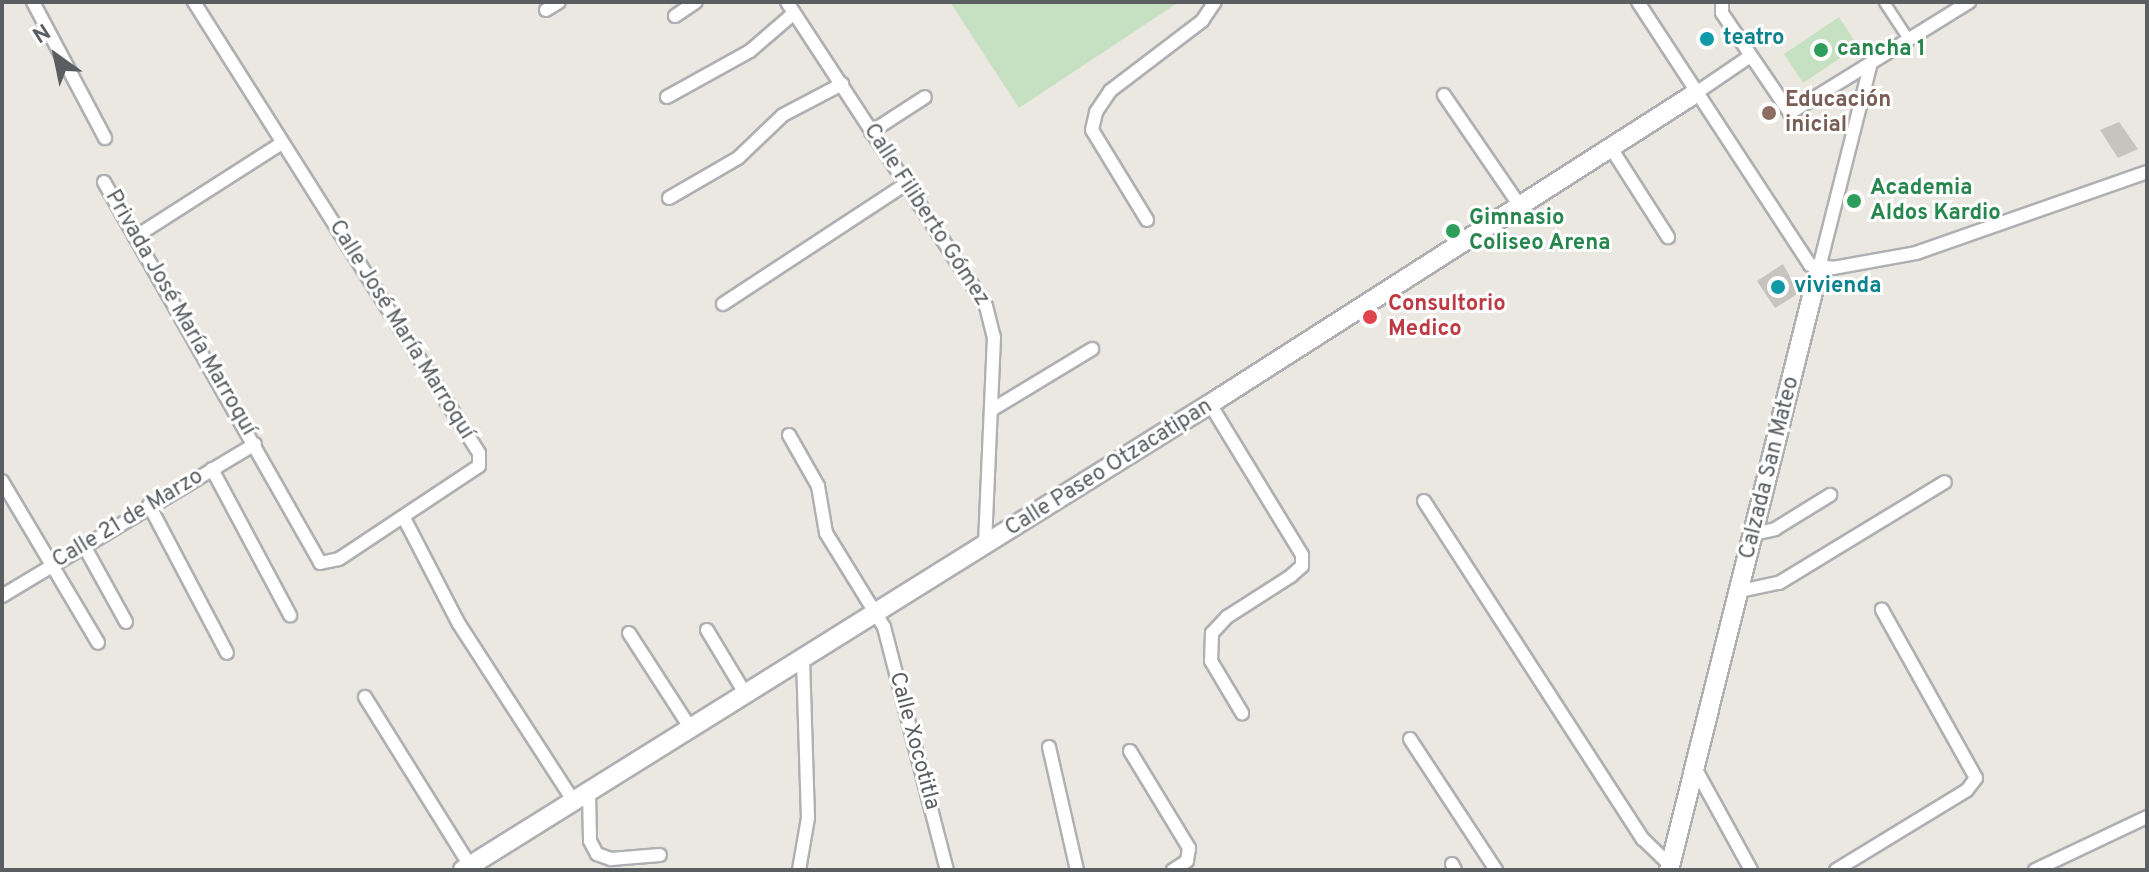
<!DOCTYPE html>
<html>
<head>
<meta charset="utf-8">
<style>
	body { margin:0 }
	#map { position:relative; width:2149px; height:872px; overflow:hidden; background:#ebe8e2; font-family:Overpass,sans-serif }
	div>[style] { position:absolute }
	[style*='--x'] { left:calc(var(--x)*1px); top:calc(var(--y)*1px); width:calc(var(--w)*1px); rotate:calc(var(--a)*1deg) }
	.green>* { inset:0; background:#c6e1c1 }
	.building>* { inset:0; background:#c7c3bf }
	.roads { filter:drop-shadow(2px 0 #aeb0b3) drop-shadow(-2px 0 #aeb0b3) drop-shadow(0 2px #aeb0b3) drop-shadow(0 -2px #aeb0b3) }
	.pedestrian>* { height:9px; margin:-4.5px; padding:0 4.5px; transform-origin:4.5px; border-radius:4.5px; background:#fff }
	.minor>* { height:12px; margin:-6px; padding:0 6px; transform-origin:6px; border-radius:6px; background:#fff }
	.secondary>* { height:18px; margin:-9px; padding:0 9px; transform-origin:9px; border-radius:9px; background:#fff }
	.dots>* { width:22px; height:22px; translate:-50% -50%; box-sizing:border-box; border:4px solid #fff; border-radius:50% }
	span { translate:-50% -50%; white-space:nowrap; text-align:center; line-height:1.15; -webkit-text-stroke:6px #fff; paint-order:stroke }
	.culture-label { font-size:22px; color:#0d838f; font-weight:700 }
	.left { translate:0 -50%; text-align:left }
	.leisure-label { font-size:22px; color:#27864d; font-weight:700 }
	.education-label { font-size:22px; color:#785e54; font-weight:700 }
	.street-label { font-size:22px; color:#5a5e61 }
	.health-label { font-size:22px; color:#be3a42; font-weight:700 }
	.frame { position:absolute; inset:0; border:4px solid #5a5e61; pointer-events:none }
	.north { position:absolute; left:16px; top:16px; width:80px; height:80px; -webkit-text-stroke:6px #fff; paint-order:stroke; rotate:327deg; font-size:22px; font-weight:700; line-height:32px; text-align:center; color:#5a5e61 }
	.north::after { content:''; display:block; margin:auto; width:28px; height:36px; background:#5a5e61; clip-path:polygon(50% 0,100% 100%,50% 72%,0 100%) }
</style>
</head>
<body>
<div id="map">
	<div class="green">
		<i style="clip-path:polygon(950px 2px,1179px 2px,1019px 108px)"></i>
		<i style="clip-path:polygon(1839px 17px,1858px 46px,1803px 83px,1784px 54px)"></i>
	</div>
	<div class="building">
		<i style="clip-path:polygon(2119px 122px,2138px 149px,2118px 158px,2100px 130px)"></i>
		<i style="clip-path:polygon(1783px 264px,1799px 293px,1775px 308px,1757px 281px)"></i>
	</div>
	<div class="roads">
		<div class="pedestrian">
			<i style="--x:1884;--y:2;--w:45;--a:56.7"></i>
		</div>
		<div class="minor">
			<i style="--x:33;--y:2;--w:154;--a:62.1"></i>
			<i style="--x:787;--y:2;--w:363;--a:56.8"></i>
			<i style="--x:986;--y:306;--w:32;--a:76"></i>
			<i style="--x:994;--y:337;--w:209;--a:92.5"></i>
			<i style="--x:1638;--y:2;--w:314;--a:56.8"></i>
			<i style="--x:1810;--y:265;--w:23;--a:7"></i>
			<i style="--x:1833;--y:268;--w:84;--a:-10.2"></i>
			<i style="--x:1916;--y:253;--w:245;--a:-19.3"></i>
			<i style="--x:1722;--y:2;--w:11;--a:90"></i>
			<i style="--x:1722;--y:13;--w:121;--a:55.8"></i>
			<i style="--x:1790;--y:113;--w:211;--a:-31.8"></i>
			<i style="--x:546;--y:10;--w:15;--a:-32"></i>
			<i style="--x:675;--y:16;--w:25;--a:-34"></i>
			<i style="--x:1696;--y:93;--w:64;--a:-34.2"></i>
			<i style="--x:1444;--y:95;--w:135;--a:55.6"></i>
			<i style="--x:667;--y:97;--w:95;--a:-29"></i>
			<i style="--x:750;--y:51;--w:58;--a:-40.8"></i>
			<i style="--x:871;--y:132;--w:64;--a:-32.9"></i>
			<i style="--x:1611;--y:148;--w:106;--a:57.4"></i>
			<i style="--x:104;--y:182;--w:438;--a:60.4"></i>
			<i style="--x:320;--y:563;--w:19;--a:-12"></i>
			<i style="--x:339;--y:559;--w:168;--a:-33.6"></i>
			<i style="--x:479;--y:466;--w:13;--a:-90"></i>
			<i style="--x:479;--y:453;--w:534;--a:-122.29"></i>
			<i style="--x:669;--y:198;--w:80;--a:-30.1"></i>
			<i style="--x:738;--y:158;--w:62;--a:-43.7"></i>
			<i style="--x:783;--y:115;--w:67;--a:-27.7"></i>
			<i style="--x:1147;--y:220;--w:105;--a:-121.4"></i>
			<i style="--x:1092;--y:130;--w:18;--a:-77"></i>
			<i style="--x:1096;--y:112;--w:25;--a:-56"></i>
			<i style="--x:1110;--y:91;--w:116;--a:-37.3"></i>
			<i style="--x:1202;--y:21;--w:23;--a:-56"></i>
			<i style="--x:135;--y:237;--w:174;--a:-32.6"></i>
			<i style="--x:1819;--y:268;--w:208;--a:-75.8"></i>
			<i style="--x:723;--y:304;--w:219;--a:-33.3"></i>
			<i style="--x:1210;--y:404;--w:177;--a:58.6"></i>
			<i style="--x:1302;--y:555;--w:11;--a:90"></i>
			<i style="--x:1302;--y:566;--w:15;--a:138"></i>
			<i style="--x:1291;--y:576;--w:76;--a:147.4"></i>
			<i style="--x:1227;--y:617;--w:22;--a:133"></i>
			<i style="--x:1212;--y:633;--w:28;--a:92"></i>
			<i style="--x:1211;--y:661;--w:61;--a:59.2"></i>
			<i style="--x:993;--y:409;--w:116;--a:-31.2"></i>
			<i style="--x:789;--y:435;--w:59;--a:60.4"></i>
			<i style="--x:818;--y:486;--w:48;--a:80.3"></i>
			<i style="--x:826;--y:533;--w:110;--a:58.3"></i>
			<i style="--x:884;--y:627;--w:251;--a:75.5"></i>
			<i style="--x:212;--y:469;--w:166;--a:61.9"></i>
			<i style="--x:2;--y:481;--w:188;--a:59.3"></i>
			<i style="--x:1424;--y:501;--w:403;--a:57.1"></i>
			<i style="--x:1643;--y:839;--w:37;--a:44"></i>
			<i style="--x:149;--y:505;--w:167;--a:62.2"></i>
			<i style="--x:404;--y:518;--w:119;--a:62.6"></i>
			<i style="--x:459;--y:624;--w:212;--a:57.1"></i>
			<i style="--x:1754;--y:534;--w:22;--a:-13"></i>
			<i style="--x:1775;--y:529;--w:65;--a:-31.7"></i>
			<i style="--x:83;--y:544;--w:89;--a:61.1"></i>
			<i style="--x:1740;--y:591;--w:40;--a:-12"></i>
			<i style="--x:1779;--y:583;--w:194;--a:-31.3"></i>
			<i style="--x:2;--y:596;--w:295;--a:-31"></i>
			<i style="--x:707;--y:630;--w:76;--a:59"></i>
			<i style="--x:629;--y:633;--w:114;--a:57.1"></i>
			<i style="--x:365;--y:697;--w:199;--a:58.1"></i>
			<i style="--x:1410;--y:739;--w:157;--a:56.7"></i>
			<i style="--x:1049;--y:747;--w:126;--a:77.2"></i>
			<i style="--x:1130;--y:751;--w:114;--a:58.7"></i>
			<i style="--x:1189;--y:848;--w:13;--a:99"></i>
			<i style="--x:1187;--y:861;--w:17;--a:147"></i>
			<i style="--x:1695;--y:768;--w:116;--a:61.2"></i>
			<i style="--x:589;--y:792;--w:49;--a:88.8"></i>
			<i style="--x:590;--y:841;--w:15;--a:62"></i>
			<i style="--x:597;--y:854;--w:15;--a:20"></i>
			<i style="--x:611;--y:859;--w:49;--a:-4.7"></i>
			<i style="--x:1452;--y:864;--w:7;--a:63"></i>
			<i style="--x:799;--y:870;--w:53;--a:-80.2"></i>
			<i style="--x:808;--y:818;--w:159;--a:-91.8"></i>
			<i style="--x:1836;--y:870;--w:153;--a:-31.4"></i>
			<i style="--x:1967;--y:790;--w:15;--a:-53"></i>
			<i style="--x:1976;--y:778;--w:193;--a:-119.2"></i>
			<i style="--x:2035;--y:870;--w:124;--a:-25.3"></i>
		</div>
		<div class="secondary">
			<i style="--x:463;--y:870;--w:880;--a:-31.96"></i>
			<i style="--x:1210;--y:404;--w:577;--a:-32.62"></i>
			<i style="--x:1669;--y:870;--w:620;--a:-76.01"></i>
		</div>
	</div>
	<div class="dots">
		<i style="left:1707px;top:39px;background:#0f9aa8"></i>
		<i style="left:1821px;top:50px;background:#2e9e5b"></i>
		<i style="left:1769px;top:113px;background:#8d6e63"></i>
		<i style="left:1854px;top:201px;background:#2e9e5b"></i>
		<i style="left:1453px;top:231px;background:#2e9e5b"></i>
		<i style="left:1778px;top:287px;background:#0f9aa8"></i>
		<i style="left:1370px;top:317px;background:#e0444e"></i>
	</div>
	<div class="culture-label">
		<span class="left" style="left:1723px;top:39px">teatro</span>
		<span class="left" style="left:1794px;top:287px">vivienda</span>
	</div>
	<div class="leisure-label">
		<span class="left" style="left:1837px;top:50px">cancha 1</span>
		<span class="left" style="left:1870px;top:201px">Academia<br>Aldos Kardio</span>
		<span class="left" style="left:1469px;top:231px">Gimnasio<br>Coliseo Arena</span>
	</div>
	<div class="education-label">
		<span class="left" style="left:1785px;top:113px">Educación<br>inicial</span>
	</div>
	<div class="street-label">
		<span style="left:926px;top:215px;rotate:57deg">Calle Filiberto Gómez</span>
		<span style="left:180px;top:313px;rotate:60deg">Privada José María Marroquí</span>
		<span style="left:401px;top:330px;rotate:58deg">Calle José María Marroquí</span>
		<span style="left:1109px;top:468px;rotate:-32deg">Calle Paseo Otzacatipan</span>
		<span style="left:1770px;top:468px;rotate:-76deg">Calzada San Mateo</span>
		<span style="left:128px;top:519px;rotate:-31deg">Calle 21 de Marzo</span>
		<span style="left:914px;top:741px;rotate:75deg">Calle Xocotitla</span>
	</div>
	<div class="health-label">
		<span class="left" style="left:1388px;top:317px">Consultorio<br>Medico</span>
	</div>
	<div class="frame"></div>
	<div class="north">N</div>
</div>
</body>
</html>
